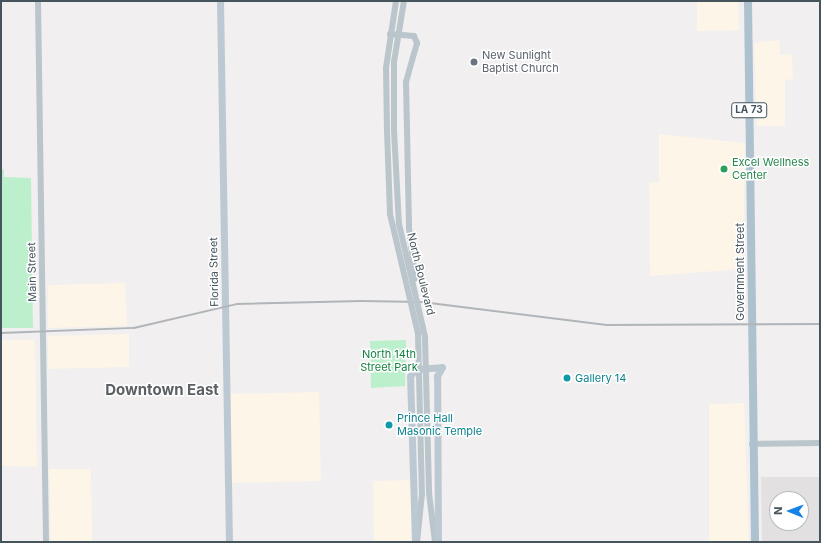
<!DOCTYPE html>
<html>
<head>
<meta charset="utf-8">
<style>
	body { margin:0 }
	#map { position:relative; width:821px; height:543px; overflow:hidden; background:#f1efef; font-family:Inter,sans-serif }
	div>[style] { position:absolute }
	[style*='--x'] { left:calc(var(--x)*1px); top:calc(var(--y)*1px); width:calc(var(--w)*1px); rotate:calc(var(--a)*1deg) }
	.commercial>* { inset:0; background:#fcf5e8 }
	.education>* { inset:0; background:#e2e0e1 }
	.green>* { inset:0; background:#bcf0cc }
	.tertiary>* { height:6px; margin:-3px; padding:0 3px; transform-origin:3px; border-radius:3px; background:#bac5cc }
	.secondary>* { height:7px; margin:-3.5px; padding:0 3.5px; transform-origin:3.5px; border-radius:3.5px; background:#bcc9d3 }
	.primary>* { height:8px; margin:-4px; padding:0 4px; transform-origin:4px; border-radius:4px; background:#aec1ce }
	.rail>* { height:1.5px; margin:-0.75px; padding:0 0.75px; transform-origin:0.75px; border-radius:0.75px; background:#b1b5b9 }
	.tertiary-bridge>* { height:6px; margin:-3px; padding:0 3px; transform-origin:3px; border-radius:3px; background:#bac5cc }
	.dots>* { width:11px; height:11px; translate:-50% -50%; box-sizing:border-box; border:2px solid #fff; border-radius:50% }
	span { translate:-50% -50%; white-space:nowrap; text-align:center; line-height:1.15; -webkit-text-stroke:3px #fff; paint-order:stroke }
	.shield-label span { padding:1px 3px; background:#fff; border:1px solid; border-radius:3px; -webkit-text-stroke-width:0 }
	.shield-label { font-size:10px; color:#46545d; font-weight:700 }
	.worship-label { font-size:11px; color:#5b616d }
	.left { translate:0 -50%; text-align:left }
	.leisure-label { font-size:11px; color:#27864d }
	.street-label { font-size:11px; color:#46545d }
	.park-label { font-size:11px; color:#148141 }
	.culture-label { font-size:11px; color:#0d838f }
	.district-label { font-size:15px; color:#5b6064; font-weight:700 }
	.frame { position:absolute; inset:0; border:2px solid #46545d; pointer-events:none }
	.north { position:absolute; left:769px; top:491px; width:40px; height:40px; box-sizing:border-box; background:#fff; border:1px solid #b5bbbe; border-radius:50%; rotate:271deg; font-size:11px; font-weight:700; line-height:16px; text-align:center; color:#46545d }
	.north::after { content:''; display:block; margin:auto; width:14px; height:18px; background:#1482e6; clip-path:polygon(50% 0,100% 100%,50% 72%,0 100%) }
</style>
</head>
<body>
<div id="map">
	<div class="commercial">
		<i style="clip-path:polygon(697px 1px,738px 1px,739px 30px,697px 31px)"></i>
		<i style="clip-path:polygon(779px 40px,780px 55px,792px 54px,793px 79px,785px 80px,785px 126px,757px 126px,754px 43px)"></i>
		<i style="clip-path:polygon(659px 134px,745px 143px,743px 269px,650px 276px,649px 183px,659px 182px)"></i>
		<i style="clip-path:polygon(125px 283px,127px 326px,48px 328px,48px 285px)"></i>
		<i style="clip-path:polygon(129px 334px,129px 367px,48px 369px,48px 336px)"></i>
		<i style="clip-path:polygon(1px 340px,35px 340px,37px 467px,1px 466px)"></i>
		<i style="clip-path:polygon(319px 392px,321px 481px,228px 483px,227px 394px)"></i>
		<i style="clip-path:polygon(744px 403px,749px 542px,709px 542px,709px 404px)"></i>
		<i style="clip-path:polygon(49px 469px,91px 469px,92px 542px,51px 542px)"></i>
		<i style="clip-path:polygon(412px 480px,415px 542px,374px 542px,373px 481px)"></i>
	</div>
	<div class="education">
		<i style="clip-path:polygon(evenodd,761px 477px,820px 477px,820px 542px,762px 542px,761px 477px,777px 499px,801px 499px,801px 523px,777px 523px,777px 499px)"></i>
	</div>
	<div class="green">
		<i style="clip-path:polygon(4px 169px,4px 177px,31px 178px,33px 328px,1px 328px,1px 170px)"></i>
		<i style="clip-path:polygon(406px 340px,405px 386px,371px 388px,370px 341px)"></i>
	</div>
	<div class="tertiary">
		<i style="--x:38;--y:1;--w:541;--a:89.15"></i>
		<i style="--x:390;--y:34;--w:24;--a:5"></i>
		<i style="--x:414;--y:36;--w:8;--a:67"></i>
		<i style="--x:417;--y:43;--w:41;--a:105.8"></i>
		<i style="--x:406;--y:82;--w:146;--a:88.8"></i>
		<i style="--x:409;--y:228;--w:51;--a:83.3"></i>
		<i style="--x:394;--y:130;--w:68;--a:-90"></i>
		<i style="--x:394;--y:62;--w:62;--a:-80.7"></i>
		<i style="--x:387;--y:131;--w:63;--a:-90.9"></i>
		<i style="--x:386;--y:68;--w:68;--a:-81.5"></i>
		<i style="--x:752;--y:444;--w:68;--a:-0.8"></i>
		<i style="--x:429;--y:493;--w:49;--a:83"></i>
		<i style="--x:417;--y:542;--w:48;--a:-84.1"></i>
	</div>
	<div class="secondary">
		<i style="--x:220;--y:1;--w:541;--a:89.05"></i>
		<i style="--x:415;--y:542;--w:166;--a:-91.7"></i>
		<i style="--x:410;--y:376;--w:9;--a:-49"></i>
		<i style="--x:416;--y:369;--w:26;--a:-4"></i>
		<i style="--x:438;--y:542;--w:166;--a:-90.3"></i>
		<i style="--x:437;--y:376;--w:10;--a:-61"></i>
	</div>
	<div class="primary">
		<i style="--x:748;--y:1;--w:541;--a:89.26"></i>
	</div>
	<div class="rail">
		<i style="--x:1;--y:333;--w:133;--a:-2.2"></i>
		<i style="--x:134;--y:328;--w:106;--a:-13.1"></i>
		<i style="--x:237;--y:304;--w:124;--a:-1.4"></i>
		<i style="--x:361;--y:301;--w:61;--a:0.9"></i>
		<i style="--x:422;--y:302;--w:186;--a:7.1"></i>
		<i style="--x:607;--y:325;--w:213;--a:-0.3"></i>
	</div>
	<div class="tertiary-bridge">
		<i style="--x:394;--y:130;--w:94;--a:87"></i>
		<i style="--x:399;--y:224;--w:116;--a:77"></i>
		<i style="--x:425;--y:337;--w:156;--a:88.5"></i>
		<i style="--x:387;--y:131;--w:83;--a:87.9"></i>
		<i style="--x:390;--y:214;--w:122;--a:76.8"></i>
		<i style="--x:418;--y:333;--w:161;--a:88.6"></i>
	</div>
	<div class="dots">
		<i style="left:474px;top:62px;background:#6b7280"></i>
		<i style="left:724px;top:169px;background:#2e9e5b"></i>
		<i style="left:567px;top:378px;background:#0f9aa8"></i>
		<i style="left:389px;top:425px;background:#0f9aa8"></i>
	</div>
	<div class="shield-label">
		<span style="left:749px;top:110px">LA 73</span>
	</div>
	<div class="worship-label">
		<span class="left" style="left:482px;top:62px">New Sunlight<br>Baptist Church</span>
	</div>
	<div class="leisure-label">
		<span class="left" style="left:732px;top:169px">Excel Wellness<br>Center</span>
	</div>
	<div class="street-label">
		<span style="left:32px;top:272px;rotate:-91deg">Main Street</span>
		<span style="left:214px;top:272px;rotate:-91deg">Florida Street</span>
		<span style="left:740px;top:272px;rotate:-90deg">Government Street</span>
		<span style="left:421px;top:274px;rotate:76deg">North Boulevard</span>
	</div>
	<div class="park-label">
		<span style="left:389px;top:361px">North 14th<br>Street Park</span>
	</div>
	<div class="culture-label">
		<span class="left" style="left:575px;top:378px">Gallery 14</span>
		<span class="left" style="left:397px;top:425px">Prince Hall<br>Masonic Temple</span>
	</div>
	<div class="district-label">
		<span style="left:162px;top:390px">Downtown East</span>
	</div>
	<div class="frame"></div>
	<div class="north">N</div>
</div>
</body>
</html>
